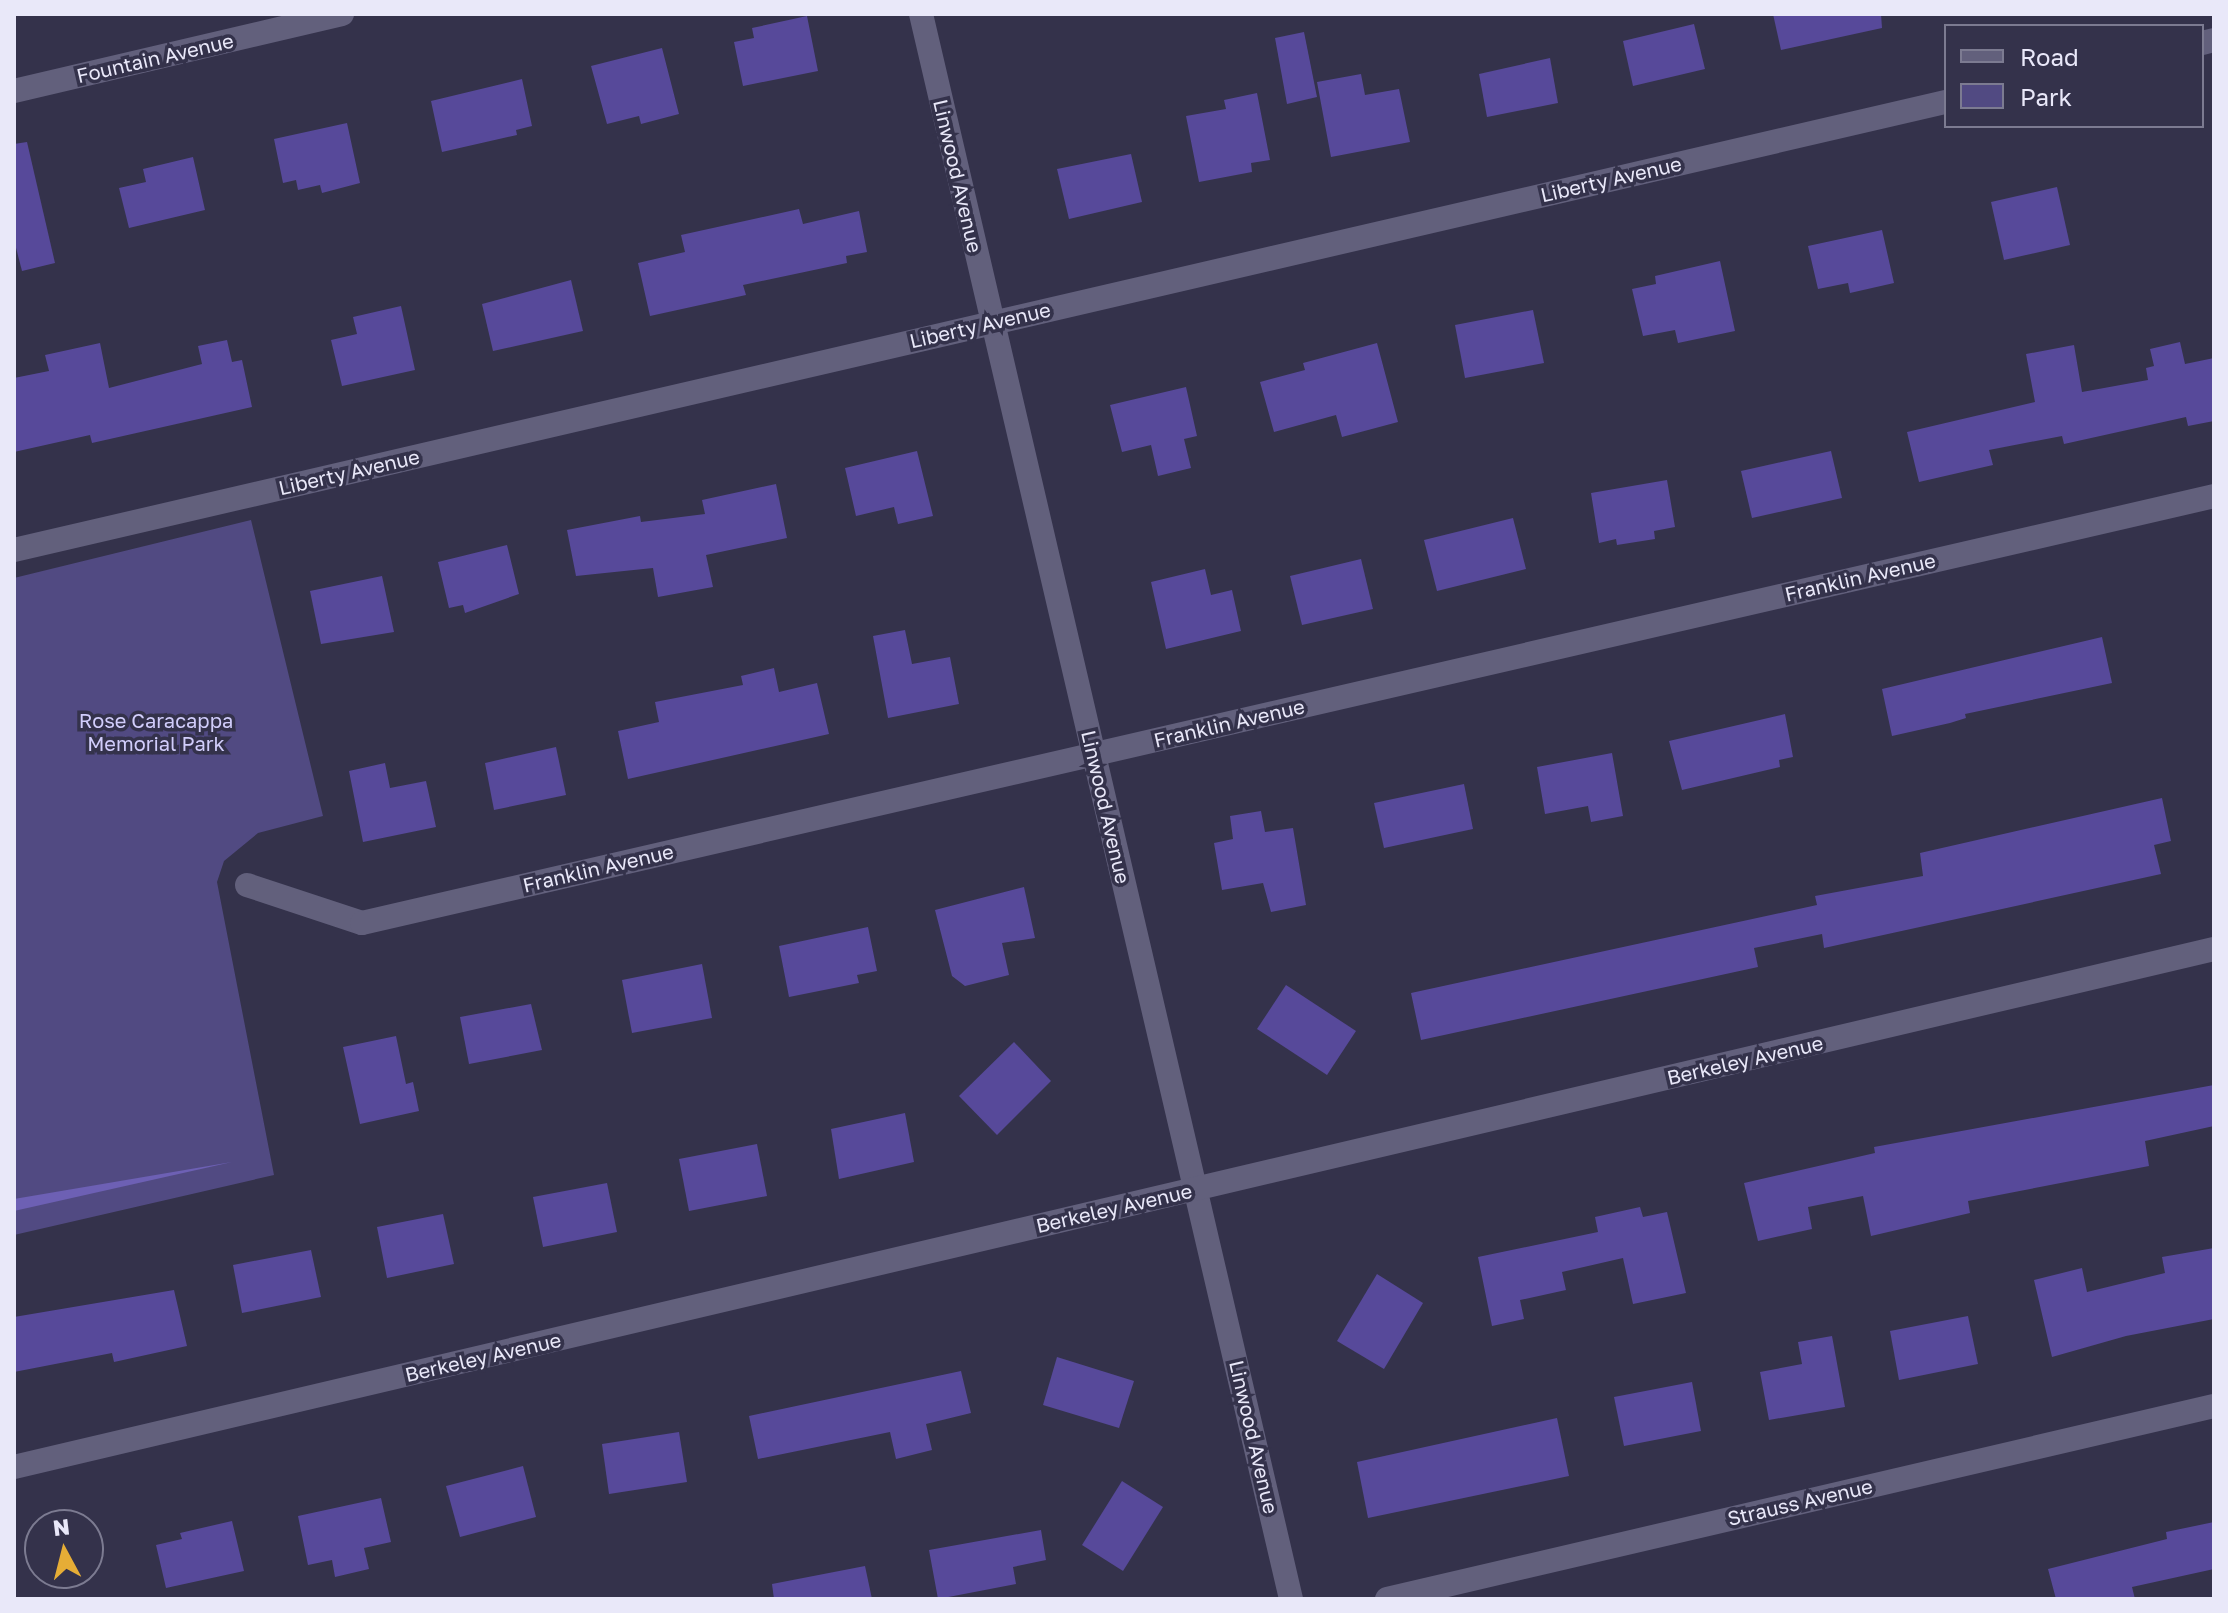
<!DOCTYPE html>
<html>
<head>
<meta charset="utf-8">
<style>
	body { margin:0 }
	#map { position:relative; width:2228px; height:1613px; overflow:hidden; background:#34324b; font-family:"Golos Text",sans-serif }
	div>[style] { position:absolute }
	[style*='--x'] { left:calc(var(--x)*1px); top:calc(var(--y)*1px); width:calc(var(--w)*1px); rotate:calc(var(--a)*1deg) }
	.green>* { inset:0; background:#514a82 }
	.forest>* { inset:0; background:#6d60b4 }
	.building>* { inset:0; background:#57499a }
	.minor>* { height:24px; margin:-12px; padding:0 12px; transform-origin:12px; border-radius:12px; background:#62607c }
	span { translate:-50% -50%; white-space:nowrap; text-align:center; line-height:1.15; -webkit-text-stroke:7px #34324b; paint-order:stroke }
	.street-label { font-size:20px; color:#e9e8f9 }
	.park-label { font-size:20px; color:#d1cdfb }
	.frame { position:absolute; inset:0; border:16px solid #e9e8f9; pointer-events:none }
	.legend { position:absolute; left:1944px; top:24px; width:260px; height:104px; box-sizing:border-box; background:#34324b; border:2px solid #7c7b91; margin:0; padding:10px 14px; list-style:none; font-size:24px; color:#e9e8f9 }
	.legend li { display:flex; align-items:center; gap:16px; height:40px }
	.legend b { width:40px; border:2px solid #7c7b91 }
	.north { position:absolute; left:24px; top:1509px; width:80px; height:80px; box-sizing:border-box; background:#34324b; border:2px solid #7c7b91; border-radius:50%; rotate:353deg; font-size:22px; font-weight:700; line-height:32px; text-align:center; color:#e9e8f9 }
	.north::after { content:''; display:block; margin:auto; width:28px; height:36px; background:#e6ad36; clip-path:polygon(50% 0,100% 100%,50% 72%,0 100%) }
</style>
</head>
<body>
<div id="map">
	<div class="green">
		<i style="clip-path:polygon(251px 520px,323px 816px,258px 833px,224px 861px,217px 882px,274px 1175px,14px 1235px,14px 578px)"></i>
	</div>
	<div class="forest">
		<i style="clip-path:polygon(232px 1162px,14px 1211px,14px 1199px)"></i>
	</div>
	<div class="building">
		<i style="clip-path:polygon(1773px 14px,1881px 14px,1882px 28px,1781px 50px)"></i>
		<i style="clip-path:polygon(807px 16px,818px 71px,743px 86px,734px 42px,754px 38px,752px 28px)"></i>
		<i style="clip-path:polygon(1694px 24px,1705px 69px,1633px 86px,1623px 41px)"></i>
		<i style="clip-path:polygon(1304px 32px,1317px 97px,1287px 104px,1275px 38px)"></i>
		<i style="clip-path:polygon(662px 48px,679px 114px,641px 124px,639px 116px,607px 124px,591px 66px)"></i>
		<i style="clip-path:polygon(1550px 58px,1558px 103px,1487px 117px,1479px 74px)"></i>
		<i style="clip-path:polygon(1361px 74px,1365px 95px,1399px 89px,1410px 142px,1331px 157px,1317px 82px)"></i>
		<i style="clip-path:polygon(522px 79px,532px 126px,516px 130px,517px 135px,442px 152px,431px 101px)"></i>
		<i style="clip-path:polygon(1257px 93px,1270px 160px,1251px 163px,1252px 172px,1199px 182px,1186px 116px,1226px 109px,1224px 100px)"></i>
		<i style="clip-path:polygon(347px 123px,360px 183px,322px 193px,320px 185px,298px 190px,296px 180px,283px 183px,274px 139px)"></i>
		<i style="clip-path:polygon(27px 142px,55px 263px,22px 271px,14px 240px,14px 144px)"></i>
		<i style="clip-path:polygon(1131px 154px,1142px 202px,1069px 219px,1057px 169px)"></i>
		<i style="clip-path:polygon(193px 157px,205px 210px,129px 228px,119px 188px,146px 182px,143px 169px)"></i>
		<i style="clip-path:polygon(2057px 187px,2070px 245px,2004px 260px,1991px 202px)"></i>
		<i style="clip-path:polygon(799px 209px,803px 224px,859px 211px,867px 252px,846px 256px,847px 263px,743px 285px,746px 295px,650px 316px,638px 263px,685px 252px,681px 235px)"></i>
		<i style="clip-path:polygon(1882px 230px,1894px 283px,1850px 293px,1848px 283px,1818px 289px,1808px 246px)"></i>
		<i style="clip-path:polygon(1720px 261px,1735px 331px,1678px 343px,1675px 330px,1643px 336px,1632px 289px,1656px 284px,1655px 276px)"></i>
		<i style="clip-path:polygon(571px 280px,583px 331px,493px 351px,482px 304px)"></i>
		<i style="clip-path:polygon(401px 306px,415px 370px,342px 386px,331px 340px,357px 334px,353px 317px)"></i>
		<i style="clip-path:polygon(1533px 310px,1544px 363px,1465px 378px,1455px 325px)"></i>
		<i style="clip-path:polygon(227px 340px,232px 362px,242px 360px,252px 407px,92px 443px,90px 435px,14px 452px,14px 378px,49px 371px,45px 355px,100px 343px,109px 388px,202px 364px,198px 346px)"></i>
		<i style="clip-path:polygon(2180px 342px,2185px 364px,2214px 358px,2214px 421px,2188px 426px,2186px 417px,2064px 444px,2062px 436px,1989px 450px,1993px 465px,1919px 482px,1907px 432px,2035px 402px,2026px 354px,2074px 345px,2082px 392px,2148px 380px,2146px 368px,2154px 366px,2150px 349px)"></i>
		<i style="clip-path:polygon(1377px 343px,1398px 422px,1342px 437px,1336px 415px,1274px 432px,1260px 382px,1305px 370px,1303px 363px)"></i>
		<i style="clip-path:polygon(1186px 387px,1197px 436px,1184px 439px,1191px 468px,1158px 476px,1151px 445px,1122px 452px,1110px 405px)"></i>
		<i style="clip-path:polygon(917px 451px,933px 516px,898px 524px,894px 507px,856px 516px,845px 468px)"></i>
		<i style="clip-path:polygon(1831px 451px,1842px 498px,1752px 518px,1741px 471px)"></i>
		<i style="clip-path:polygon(1667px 480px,1675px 527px,1654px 531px,1655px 539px,1617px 545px,1616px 539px,1599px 543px,1591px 493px)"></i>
		<i style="clip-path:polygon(776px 484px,787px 538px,706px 555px,713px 587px,658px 597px,653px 568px,576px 576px,567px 530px,640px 516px,641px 522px,705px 514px,702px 500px)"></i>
		<i style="clip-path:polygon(1513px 518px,1526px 569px,1437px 591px,1424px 540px)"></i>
		<i style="clip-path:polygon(507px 545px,519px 594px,465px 613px,463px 605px,449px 608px,438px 562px)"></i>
		<i style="clip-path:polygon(1361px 559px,1373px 609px,1302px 625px,1290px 576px)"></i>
		<i style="clip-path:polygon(1205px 569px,1211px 595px,1232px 590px,1241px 631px,1166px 649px,1151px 582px)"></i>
		<i style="clip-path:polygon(382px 576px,394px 632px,321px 644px,310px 591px)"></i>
		<i style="clip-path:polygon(905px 630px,912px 664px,950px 657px,959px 704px,888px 718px,873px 636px)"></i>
		<i style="clip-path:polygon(2102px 637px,2112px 683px,1965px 714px,1966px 718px,1950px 723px,1892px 736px,1882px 689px)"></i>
		<i style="clip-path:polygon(774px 668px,779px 692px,817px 683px,829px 734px,628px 779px,618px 731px,659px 722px,655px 702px,743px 685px,741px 676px)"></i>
		<i style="clip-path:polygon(1785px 714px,1793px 757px,1779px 760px,1780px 767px,1682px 790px,1669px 741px)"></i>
		<i style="clip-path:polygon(556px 747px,566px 795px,494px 810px,485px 763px)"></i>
		<i style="clip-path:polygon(1612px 753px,1623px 816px,1591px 822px,1588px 806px,1545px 814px,1537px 767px)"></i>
		<i style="clip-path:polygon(385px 763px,390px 788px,426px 781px,436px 827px,363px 842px,349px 771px)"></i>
		<i style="clip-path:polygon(1464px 784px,1473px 829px,1384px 848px,1374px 803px)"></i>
		<i style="clip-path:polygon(2162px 798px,2171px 841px,2154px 845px,2161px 874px,1824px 948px,1822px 934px,1754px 948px,1758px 967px,1421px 1040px,1411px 993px,1817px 905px,1815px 896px,1923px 876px,1920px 853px)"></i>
		<i style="clip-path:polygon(1261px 811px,1265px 832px,1293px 828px,1306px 905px,1271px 912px,1263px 883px,1222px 890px,1214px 843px,1233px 839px,1230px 816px)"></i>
		<i style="clip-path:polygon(1024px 887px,1035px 938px,1002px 943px,1009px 975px,965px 986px,952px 976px,935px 910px)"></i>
		<i style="clip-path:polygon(868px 927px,877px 971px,857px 975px,859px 983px,789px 997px,779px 946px)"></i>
		<i style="clip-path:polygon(702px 964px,712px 1018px,632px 1033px,622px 980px)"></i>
		<i style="clip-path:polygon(1286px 985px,1356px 1031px,1327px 1075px,1257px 1029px)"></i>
		<i style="clip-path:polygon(531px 1004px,542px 1050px,469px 1064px,460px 1017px)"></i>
		<i style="clip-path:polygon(396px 1036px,406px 1084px,413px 1082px,419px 1111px,360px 1124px,343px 1047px)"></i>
		<i style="clip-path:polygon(1014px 1042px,1051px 1081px,997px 1135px,959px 1096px)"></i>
		<i style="clip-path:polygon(2214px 1085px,2214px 1126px,2145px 1141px,2149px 1166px,1968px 1201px,1970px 1213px,1871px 1236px,1863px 1196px,1808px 1207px,1812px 1229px,1758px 1241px,1744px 1183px,1875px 1153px,1874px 1147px)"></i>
		<i style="clip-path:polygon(905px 1113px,914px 1162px,839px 1179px,831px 1129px)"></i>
		<i style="clip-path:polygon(757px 1144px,767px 1196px,689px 1211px,679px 1159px)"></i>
		<i style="clip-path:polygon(607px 1183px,617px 1232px,543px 1247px,533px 1197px)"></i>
		<i style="clip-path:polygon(1640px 1207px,1643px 1217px,1667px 1212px,1686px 1293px,1633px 1304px,1623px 1258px,1562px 1272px,1566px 1290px,1520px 1300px,1524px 1319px,1492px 1326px,1478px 1257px,1598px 1232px,1595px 1217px)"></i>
		<i style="clip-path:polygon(443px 1214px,454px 1264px,387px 1278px,377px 1227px)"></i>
		<i style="clip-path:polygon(2214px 1248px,2214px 1319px,2126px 1336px,2052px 1357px,2034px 1280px,2082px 1268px,2087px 1292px,2165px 1273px,2162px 1257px)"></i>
		<i style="clip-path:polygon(311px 1250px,321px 1297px,242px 1313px,233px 1265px)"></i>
		<i style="clip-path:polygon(1377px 1274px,1423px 1303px,1384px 1369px,1337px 1341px)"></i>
		<i style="clip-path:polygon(174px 1290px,187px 1346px,114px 1362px,112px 1353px,14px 1372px,14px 1317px)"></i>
		<i style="clip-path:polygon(1968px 1316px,1978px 1364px,1899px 1380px,1890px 1331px)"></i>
		<i style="clip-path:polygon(1832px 1336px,1845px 1407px,1769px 1420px,1760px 1372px,1802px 1364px,1798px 1342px)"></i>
		<i style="clip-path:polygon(1057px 1357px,1134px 1381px,1119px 1428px,1043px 1405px)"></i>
		<i style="clip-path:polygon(961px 1371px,971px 1413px,926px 1424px,932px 1450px,896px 1459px,890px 1432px,758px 1459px,749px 1416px)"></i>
		<i style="clip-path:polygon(1692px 1382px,1701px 1431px,1624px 1446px,1614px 1397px)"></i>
		<i style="clip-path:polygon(1557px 1418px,1569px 1476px,1368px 1518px,1357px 1462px)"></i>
		<i style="clip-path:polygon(679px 1432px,687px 1482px,609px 1494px,602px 1444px)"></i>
		<i style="clip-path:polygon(523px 1466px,536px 1517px,460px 1537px,446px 1486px)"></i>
		<i style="clip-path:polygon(1122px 1481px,1163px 1507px,1123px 1571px,1082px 1545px)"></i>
		<i style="clip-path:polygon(381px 1498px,391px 1542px,364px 1548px,369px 1569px,335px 1577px,332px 1560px,308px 1565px,298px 1516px)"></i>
		<i style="clip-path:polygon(232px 1521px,244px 1571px,166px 1588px,156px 1545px,182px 1539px,180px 1533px)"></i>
		<i style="clip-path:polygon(2214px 1522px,2214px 1569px,2132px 1587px,2135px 1599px,2056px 1599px,2048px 1569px,2167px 1539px,2166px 1532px)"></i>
		<i style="clip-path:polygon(1041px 1530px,1046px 1560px,1013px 1567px,1016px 1584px,938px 1599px,929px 1550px)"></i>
		<i style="clip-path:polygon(865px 1566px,872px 1599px,774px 1599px,772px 1584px)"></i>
	</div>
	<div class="minor">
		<i style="--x:921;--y:14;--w:1628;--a:76.86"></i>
		<i style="--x:2202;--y:43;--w:12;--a:-14"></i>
		<i style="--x:14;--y:91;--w:337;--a:-13.2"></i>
		<i style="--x:14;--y:550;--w:1983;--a:-13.06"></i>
		<i style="--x:247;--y:885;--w:121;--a:18.3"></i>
		<i style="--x:362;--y:923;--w:1901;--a:-12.98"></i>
		<i style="--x:14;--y:1467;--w:2260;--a:-13.25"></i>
		<i style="--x:1387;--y:1599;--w:849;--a:-13.14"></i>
	</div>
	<div class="street-label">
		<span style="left:155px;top:58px;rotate:-13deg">Fountain Avenue</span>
		<span style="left:958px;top:176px;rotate:77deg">Linwood Avenue</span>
		<span style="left:1611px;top:179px;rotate:-13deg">Liberty Avenue</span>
		<span style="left:980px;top:325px;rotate:-13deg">Liberty Avenue</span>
		<span style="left:349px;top:472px;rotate:-13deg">Liberty Avenue</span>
		<span style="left:1860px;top:577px;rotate:-13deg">Franklin Avenue</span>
		<span style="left:1229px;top:723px;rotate:-13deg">Franklin Avenue</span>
		<span style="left:1106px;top:807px;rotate:77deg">Linwood Avenue</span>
		<span style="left:598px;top:868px;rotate:-13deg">Franklin Avenue</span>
		<span style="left:1745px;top:1060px;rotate:-13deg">Berkeley Avenue</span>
		<span style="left:1114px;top:1208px;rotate:-13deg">Berkeley Avenue</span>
		<span style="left:483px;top:1357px;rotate:-13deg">Berkeley Avenue</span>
		<span style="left:1254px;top:1437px;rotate:77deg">Linwood Avenue</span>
		<span style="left:1800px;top:1502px;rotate:-13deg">Strauss Avenue</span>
	</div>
	<div class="park-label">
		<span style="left:156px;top:732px">Rose Caracappa<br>Memorial Park</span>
	</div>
	<div class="frame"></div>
	<ul class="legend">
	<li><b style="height:10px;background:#62607c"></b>Road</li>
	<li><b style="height:22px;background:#514a82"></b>Park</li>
	</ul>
	<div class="north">N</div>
</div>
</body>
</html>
